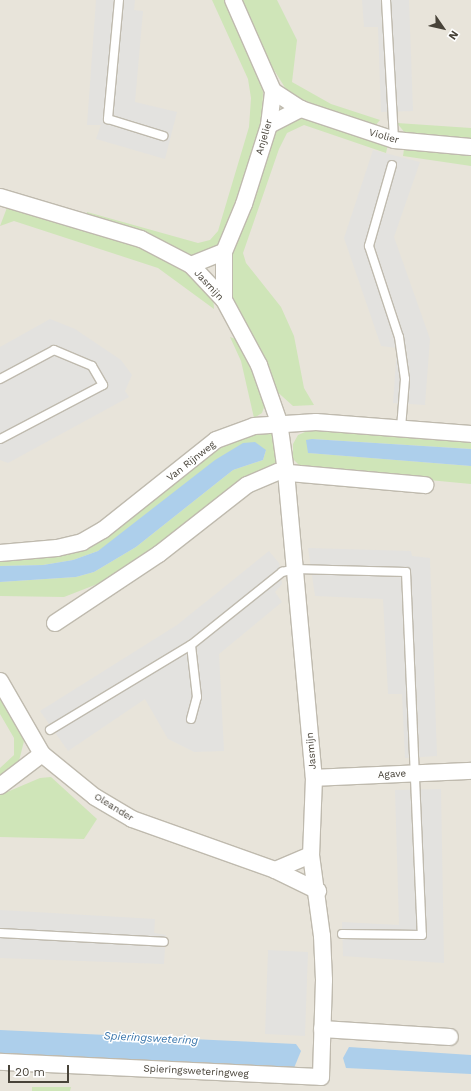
<!DOCTYPE html>
<html>
<head>
<meta charset="utf-8">
<style>
	body { margin:0 }
	#map { position:relative; width:471px; height:1091px; overflow:hidden; background:#f4f2eb; font-family:"Work Sans",sans-serif }
	div>[style] { position:absolute }
	[style*='--x'] { left:calc(var(--x)*1px); top:calc(var(--y)*1px); width:calc(var(--w)*1px); rotate:calc(var(--a)*1deg) }
	.residential>* { inset:0; background:#e8e4da }
	.green>* { inset:0; background:#cfe5b8 }
	.parking>* { inset:0; background:#e3e2df }
	.water>* { inset:0; background:#adcfeb }
	.roads { filter:drop-shadow(1px 0 #bfbaae) drop-shadow(-1px 0 #bfbaae) drop-shadow(0 1px #bfbaae) drop-shadow(0 -1px #bfbaae) }
	.service>* { height:8px; margin:-4px; padding:0 4px; transform-origin:4px; border-radius:4px; background:#fff }
	.minor>* { height:16px; margin:-8px; padding:0 8px; transform-origin:8px; border-radius:8px; background:#fff }
	span { translate:-50% -50%; white-space:nowrap; text-align:center; line-height:1.15; -webkit-text-stroke:3px #fff; paint-order:stroke }
	.street-label { font-size:10px; color:#484339 }
	.water-label { font-size:11px; color:#3b77ac; font-style:italic }
	.north { position:absolute; left:423px; top:8px; width:40px; height:40px; -webkit-text-stroke:3px #fff; paint-order:stroke; rotate:124deg; font-size:11px; font-weight:700; line-height:16px; text-align:center; color:#484339 }
	.north::after { content:''; display:block; margin:auto; width:14px; height:18px; background:#484339; clip-path:polygon(50% 0,100% 100%,50% 72%,0 100%) }
	.scale { position:absolute; left:8px; top:1065px; width:61px; height:18px; box-sizing:border-box; border:2px solid #484339; border-top:0; padding-left:5px; font-size:12px; line-height:14px; white-space:nowrap; color:#484339; -webkit-text-stroke:3px #fff; paint-order:stroke }
</style>
</head>
<body>
<div id="map">
	<div class="residential">
		<i style="clip-path:polygon(0 0,471px 0,471px 1091px,0 1091px)"></i>
	</div>
	<div class="green">
		<i style="clip-path:polygon(212px 0,225px 0,253px 61px,263px 92px,262px 120px,220px 248px,192px 258px,86px 218px,87px 212px,198px 243px,210px 240px,218px 231px,249px 127px,251px 98px,248px 79px)"></i>
		<i style="clip-path:polygon(239px 0,277px 0,297px 40px,292px 82px,331px 104px,380px 120px,373px 128px,289px 94px,264px 54px)"></i>
		<i style="clip-path:polygon(298px 116px,388px 144px,386px 153px,304px 125px,287px 133px,279px 149px,243px 253px,246px 263px,281px 307px,294px 336px,304px 388px,314px 405px,293px 406px,273px 388px,232px 297px,232px 268px,233px 248px,276px 128px)"></i>
		<i style="clip-path:polygon(397px 123px,471px 128px,471px 139px,405px 133px)"></i>
		<i style="clip-path:polygon(404px 149px,471px 156px,471px 166px,403px 156px)"></i>
		<i style="clip-path:polygon(8px 205px,126px 242px,163px 258px,195px 278px,213px 295px,214px 309px,158px 268px,14px 221px,0 226px)"></i>
		<i style="clip-path:polygon(230px 337px,241px 341px,265px 404px,262px 413px,254px 418px,241px 361px)"></i>
		<i style="clip-path:polygon(265px 429px,275px 434px,279px 461px,231px 489px,118px 576px,64px 597px,0 596px,0 582px,76px 577px,94px 572px,136px 547px,233px 470px,263px 460px,266px 450px,98px 551px,73px 560px,43px 565px,0 566px,0 557px,57px 553px,219px 444px)"></i>
		<i style="clip-path:polygon(310px 430px,471px 441px,471px 449px,312px 439px,309px 453px,471px 466px,471px 484px,302px 468px,293px 459px,293px 444px,298px 435px)"></i>
		<i style="clip-path:polygon(0 694px,24px 741px,17px 769px,0 779px,0 768px,14px 755px,14px 738px,0 714px)"></i>
		<i style="clip-path:polygon(51px 777px,97px 819px,84px 839px,0 837px,0 795px,40px 778px)"></i>
		<i style="clip-path:polygon(32px 1087px,71px 1087px,70px 1091px,32px 1091px)"></i>
	</div>
	<div class="parking">
		<i style="clip-path:polygon(96px 0,135px 0,134px 10px,143px 11px,135px 102px,177px 112px,165px 159px,96px 139px,101px 125px,87px 125px)"></i>
		<i style="clip-path:polygon(362px 0,409px 0,413px 111px,381px 112px,378px 27px,364px 27px)"></i>
		<i style="clip-path:polygon(373px 150px,420px 162px,394px 237px,430px 339px,425px 405px,393px 403px,397px 348px,381px 346px,344px 238px)"></i>
		<i style="clip-path:polygon(50px 319px,75px 329px,121px 360px,132px 375px,125px 391px,129px 397px,8px 463px,0 460px,0 347px)"></i>
		<i style="clip-path:polygon(308px 548px,411px 551px,412px 556px,430px 558px,437px 756px,405px 758px,402px 694px,388px 694px,383px 599px,315px 596px)"></i>
		<i style="clip-path:polygon(269px 551px,279px 563px,282px 584px,275px 592px,282px 602px,219px 654px,224px 751px,194px 752px,168px 739px,145px 699px,68px 751px,40px 711px,177px 625px)"></i>
		<i style="clip-path:polygon(441px 789px,444px 963px,343px 956px,342px 922px,399px 925px,395px 790px)"></i>
		<i style="clip-path:polygon(0 910px,155px 919px,154px 933px,166px 935px,164px 964px,0 958px)"></i>
		<i style="clip-path:polygon(268px 950px,308px 952px,305px 1036px,265px 1034px)"></i>
	</div>
	<div class="water">
		<i style="clip-path:polygon(312px 439px,471px 449px,471px 466px,308px 453px,306px 440px)"></i>
		<i style="clip-path:polygon(255px 442px,266px 450px,263px 460px,233px 470px,136px 547px,94px 572px,76px 577px,0 582px,0 566px,43px 565px,73px 560px,98px 551px,215px 460px,243px 443px)"></i>
		<i style="clip-path:polygon(0 1030px,296px 1044px,301px 1051px,294px 1068px,0 1054px)"></i>
		<i style="clip-path:polygon(349px 1047px,471px 1055px,471px 1074px,346px 1068px,343px 1058px)"></i>
	</div>
	<div class="roads">
		<div class="service">
			<i style="--x:119;--y:0;--w:120;--a:95.3"></i>
			<i style="--x:108;--y:119;--w:58;--a:17.2"></i>
			<i style="--x:386;--y:0;--w:140;--a:86.7"></i>
			<i style="--x:392;--y:165;--w:84;--a:105.9"></i>
			<i style="--x:369;--y:246;--w:96;--a:71.8"></i>
			<i style="--x:399;--y:337;--w:42;--a:81.9"></i>
			<i style="--x:405;--y:379;--w:49;--a:94.7"></i>
			<i style="--x:0;--y:379;--w:61;--a:-28.2"></i>
			<i style="--x:54;--y:350;--w:41;--a:22.8"></i>
			<i style="--x:92;--y:366;--w:22;--a:60"></i>
			<i style="--x:103;--y:385;--w:116;--a:152.3"></i>
			<i style="--x:191;--y:719;--w:23;--a:-75"></i>
			<i style="--x:197;--y:697;--w:52;--a:-96.6"></i>
			<i style="--x:50;--y:730;--w:165;--a:-31.1"></i>
			<i style="--x:191;--y:645;--w:117;--a:-38.7"></i>
			<i style="--x:282;--y:572;--w:13;--a:-13"></i>
			<i style="--x:295;--y:569;--w:111;--a:1.5"></i>
			<i style="--x:406;--y:572;--w:363;--a:87.5"></i>
			<i style="--x:422;--y:935;--w:80;--a:-179.3"></i>
			<i style="--x:0;--y:933;--w:164;--a:3.1"></i>
		</div>
		<div class="minor">
			<i style="--x:273;--y:91;--w:33;--a:33"></i>
			<i style="--x:301;--y:109;--w:98;--a:18.4"></i>
			<i style="--x:394;--y:140;--w:77;--a:5.2"></i>
			<i style="--x:269;--y:125;--w:36;--a:-27"></i>
			<i style="--x:0;--y:197;--w:147;--a:16.6"></i>
			<i style="--x:141;--y:239;--w:56;--a:27.5"></i>
			<i style="--x:191;--y:265;--w:48;--a:46.7"></i>
			<i style="--x:224;--y:300;--w:74;--a:61.7"></i>
			<i style="--x:259;--y:365;--w:60;--a:70.7"></i>
			<i style="--x:279;--y:422;--w:50;--a:82"></i>
			<i style="--x:286;--y:472;--w:307;--a:84.8"></i>
			<i style="--x:314;--y:778;--w:77;--a:92.2"></i>
			<i style="--x:311;--y:855;--w:82;--a:82.3"></i>
			<i style="--x:322;--y:936;--w:44;--a:87.4"></i>
			<i style="--x:324;--y:980;--w:97;--a:91.8"></i>
			<i style="--x:321;--y:1077;--w:321;--a:-177.3"></i>
			<i style="--x:224;--y:252;--w:48;--a:90"></i>
			<i style="--x:191;--y:265;--w:35;--a:-22"></i>
			<i style="--x:224;--y:252;--w:52;--a:-67.4"></i>
			<i style="--x:244;--y:204;--w:83;--a:-72.4"></i>
			<i style="--x:269;--y:125;--w:34;--a:-83"></i>
			<i style="--x:273;--y:91;--w:99;--a:-113.7"></i>
			<i style="--x:0;--y:553;--w:57;--a:-5"></i>
			<i style="--x:57;--y:548;--w:26;--a:-13"></i>
			<i style="--x:82;--y:542;--w:24;--a:-30"></i>
			<i style="--x:103;--y:530;--w:144;--a:-38.5"></i>
			<i style="--x:216;--y:440;--w:40;--a:-20.2"></i>
			<i style="--x:254;--y:426;--w:62;--a:-3.7"></i>
			<i style="--x:316;--y:422;--w:155;--a:4.4"></i>
			<i style="--x:55;--y:623;--w:125;--a:-33.6"></i>
			<i style="--x:159;--y:554;--w:112;--a:-38.1"></i>
			<i style="--x:247;--y:485;--w:34;--a:-23"></i>
			<i style="--x:278;--y:472;--w:148;--a:5.1"></i>
			<i style="--x:0;--y:681;--w:84;--a:60.1"></i>
			<i style="--x:42;--y:754;--w:68;--a:39.1"></i>
			<i style="--x:95;--y:797;--w:43;--a:30.7"></i>
			<i style="--x:132;--y:819;--w:152;--a:19.6"></i>
			<i style="--x:275;--y:870;--w:39;--a:-23"></i>
			<i style="--x:314;--y:778;--w:157;--a:-2.6"></i>
			<i style="--x:0;--y:786;--w:53;--a:-37.3"></i>
			<i style="--x:275;--y:870;--w:48;--a:26"></i>
			<i style="--x:322;--y:1029;--w:128;--a:3.6"></i>
		</div>
	</div>
	<div class="street-label">
		<span style="left:384px;top:136px;rotate:16deg">Violier</span>
		<span style="left:264px;top:137px;rotate:-74deg">Anjelier</span>
		<span style="left:209px;top:285px;rotate:47deg">Jasmijn</span>
		<span style="left:191px;top:461px;rotate:-38deg">Van Rijnweg</span>
		<span style="left:311px;top:751px;rotate:-95deg">Jasmijn</span>
		<span style="left:392px;top:774px;rotate:-3deg">Agave</span>
		<span style="left:114px;top:807px;rotate:32deg">Oleander</span>
		<span style="left:196px;top:1071px;rotate:3deg">Spieringsweteringweg</span>
	</div>
	<div class="water-label">
		<span style="left:151px;top:1039px;rotate:3deg">Spieringswetering</span>
	</div>
	<div class="north">N</div>
	<div class="scale">20 m</div>
</div>
</body>
</html>
